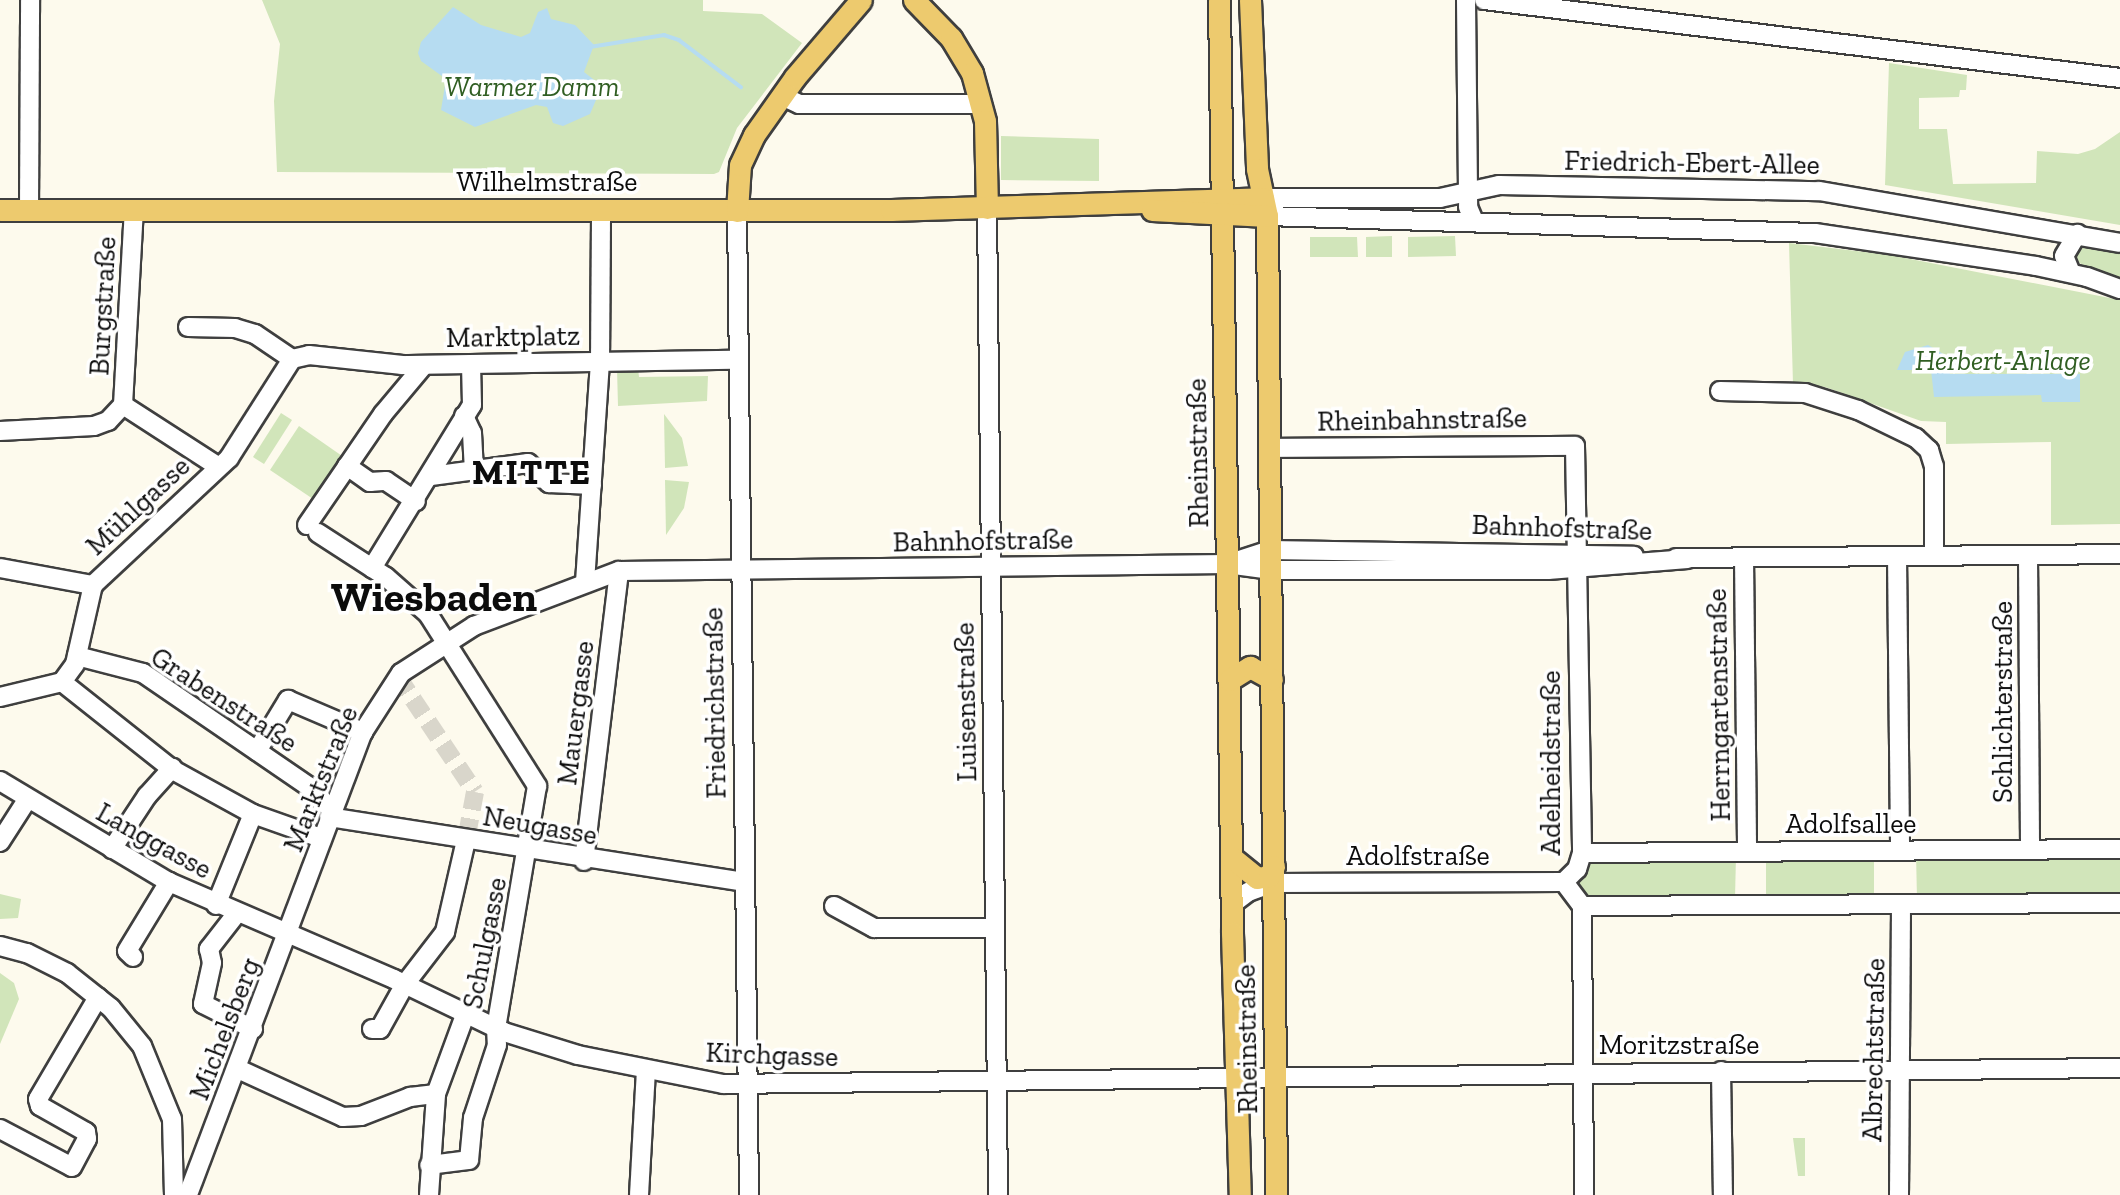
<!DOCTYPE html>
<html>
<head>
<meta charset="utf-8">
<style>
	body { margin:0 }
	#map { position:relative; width:2120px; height:1195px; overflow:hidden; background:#fdfaed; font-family:"Zilla Slab",serif }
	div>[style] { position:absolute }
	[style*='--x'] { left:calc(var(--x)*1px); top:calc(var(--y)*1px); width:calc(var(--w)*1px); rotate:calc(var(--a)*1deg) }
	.green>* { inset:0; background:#d1e5ba }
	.water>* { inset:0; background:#b6dcf1 }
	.stream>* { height:3.5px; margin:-1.75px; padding:0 1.75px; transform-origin:1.75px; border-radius:1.75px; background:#b6dcf1 }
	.minor-tunnel>* { height:18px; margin-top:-9px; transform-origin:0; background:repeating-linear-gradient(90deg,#d9d6cb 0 18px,transparent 0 27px) }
	.roads { filter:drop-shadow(2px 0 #3f3f3f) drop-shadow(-2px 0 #3f3f3f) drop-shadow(0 2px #3f3f3f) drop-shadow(0 -2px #3f3f3f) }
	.minor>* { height:18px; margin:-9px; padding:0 9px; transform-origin:9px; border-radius:9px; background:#fff }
	.major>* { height:21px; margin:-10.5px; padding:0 10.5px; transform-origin:10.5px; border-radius:10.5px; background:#edca6e }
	span { translate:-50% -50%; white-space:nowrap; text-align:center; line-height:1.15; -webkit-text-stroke:7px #fff; paint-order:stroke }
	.park-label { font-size:28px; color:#305e22; font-style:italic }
	.street-label { font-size:28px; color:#0c0c0c }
	.district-label { font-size:35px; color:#0c0c0c; font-weight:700; letter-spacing:2px }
	.town-label { font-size:42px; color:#0c0c0c; font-weight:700 }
</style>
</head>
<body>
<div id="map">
	<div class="green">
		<i style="clip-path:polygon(262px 0,703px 0,703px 11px,762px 14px,802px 43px,737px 128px,719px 172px,714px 174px,277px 172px,274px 101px,280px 44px)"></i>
		<i style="clip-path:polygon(1889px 63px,1967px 75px,1966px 90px,1960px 90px,1959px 97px,1919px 98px,1919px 129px,1947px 129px,1953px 184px,2036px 183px,2037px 151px,2078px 154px,2095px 149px,2120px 132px,2120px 225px,1885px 185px)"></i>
		<i style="clip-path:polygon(1001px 136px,1099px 139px,1099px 181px,1001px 180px)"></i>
		<i style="clip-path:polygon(1392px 236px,1392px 257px,1366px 257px,1366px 237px)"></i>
		<i style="clip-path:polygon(1455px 236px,1456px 256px,1408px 257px,1408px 237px)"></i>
		<i style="clip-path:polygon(1310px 237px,1357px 237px,1358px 257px,1310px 257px)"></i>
		<i style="clip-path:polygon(1789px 243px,1890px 255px,2120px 300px,2120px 524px,2051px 525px,2051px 442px,1946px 444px,1946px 422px,1921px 421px,1825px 387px,1793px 384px)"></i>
		<i style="clip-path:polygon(2094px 243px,2120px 250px,2120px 278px,2089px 269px,2072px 258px,2076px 246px)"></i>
		<i style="clip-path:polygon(638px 368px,639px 377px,708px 376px,707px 401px,618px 406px,617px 369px)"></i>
		<i style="clip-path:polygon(281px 413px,292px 420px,264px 464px,253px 457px)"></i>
		<i style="clip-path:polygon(664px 414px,682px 438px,688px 466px,665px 468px)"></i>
		<i style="clip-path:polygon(299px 426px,345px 458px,316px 501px,270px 470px)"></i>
		<i style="clip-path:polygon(665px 480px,689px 482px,684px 508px,666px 535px)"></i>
		<i style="clip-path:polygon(2120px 851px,2120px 895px,1917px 899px,1916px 853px)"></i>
		<i style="clip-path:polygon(1594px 856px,1736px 856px,1735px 898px,1592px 900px,1575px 882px)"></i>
		<i style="clip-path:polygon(1874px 856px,1874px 899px,1766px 899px,1766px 858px)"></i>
		<i style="clip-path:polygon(0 894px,21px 899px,18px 918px,0 919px)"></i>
		<i style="clip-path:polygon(0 973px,14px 983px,19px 999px,0 1044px)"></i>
		<i style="clip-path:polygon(1793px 1138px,1805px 1138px,1805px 1176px,1798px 1176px)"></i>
	</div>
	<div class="water">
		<i style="clip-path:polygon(453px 7px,481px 25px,521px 37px,530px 33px,538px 12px,547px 8px,551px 19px,575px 25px,594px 45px,584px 72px,602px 86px,590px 114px,563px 126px,553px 123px,547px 107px,536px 105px,475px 127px,441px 110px,446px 79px,421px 61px,418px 53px,421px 42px)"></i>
		<i style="clip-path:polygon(1928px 345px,1945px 355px,1950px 374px,2080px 374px,2080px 402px,2042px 402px,2041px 395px,1934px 397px,1930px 361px,1920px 359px,1912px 370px,1897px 370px,1905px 352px)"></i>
	</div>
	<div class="stream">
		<i style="--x:590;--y:47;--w:75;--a:-9.2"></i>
		<i style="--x:664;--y:35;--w:16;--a:18"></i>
		<i style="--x:679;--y:40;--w:78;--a:37.2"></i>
	</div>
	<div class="minor-tunnel">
		<i style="--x:398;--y:677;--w:138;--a:56.2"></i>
		<i style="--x:475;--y:792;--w:49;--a:100.6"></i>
	</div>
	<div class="roads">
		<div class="minor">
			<i style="--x:1466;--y:0;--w:207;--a:89.4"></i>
			<i style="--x:1468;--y:207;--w:15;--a:67"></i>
			<i style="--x:1484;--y:0;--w:641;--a:6.99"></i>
			<i style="--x:782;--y:96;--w:19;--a:25"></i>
			<i style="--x:799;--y:104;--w:182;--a:0"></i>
			<i style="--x:1263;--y:198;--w:177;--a:0"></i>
			<i style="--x:1440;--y:198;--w:60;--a:-12.4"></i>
			<i style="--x:1499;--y:185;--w:320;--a:1.1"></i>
			<i style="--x:1819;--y:191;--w:305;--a:9.8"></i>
			<i style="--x:987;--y:208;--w:987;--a:89.36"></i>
			<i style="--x:29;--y:210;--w:210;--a:-89.7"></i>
			<i style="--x:737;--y:211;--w:984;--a:89.3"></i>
			<i style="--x:1267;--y:216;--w:548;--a:1.78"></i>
			<i style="--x:1815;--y:233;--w:223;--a:8.5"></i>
			<i style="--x:2036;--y:266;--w:52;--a:12.2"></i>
			<i style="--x:2087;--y:277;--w:35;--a:20"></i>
			<i style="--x:2071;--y:273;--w:18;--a:-112"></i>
			<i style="--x:2064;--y:256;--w:26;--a:-59"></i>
			<i style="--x:188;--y:327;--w:47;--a:1.2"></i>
			<i style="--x:235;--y:328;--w:21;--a:17"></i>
			<i style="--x:255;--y:334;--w:45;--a:34"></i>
			<i style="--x:292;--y:359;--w:17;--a:-13"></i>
			<i style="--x:309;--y:355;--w:94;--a:6.1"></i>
			<i style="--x:402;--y:365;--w:337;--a:-0.9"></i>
			<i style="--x:1720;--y:391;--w:85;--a:1.3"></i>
			<i style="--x:1805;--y:393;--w:56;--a:17.8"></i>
			<i style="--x:1858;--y:410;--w:64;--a:25.8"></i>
			<i style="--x:1916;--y:438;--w:18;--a:43"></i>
			<i style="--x:1929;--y:450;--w:17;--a:73"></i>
			<i style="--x:1934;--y:466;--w:90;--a:90"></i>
			<i style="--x:123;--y:405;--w:114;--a:32.9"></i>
			<i style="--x:464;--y:416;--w:19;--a:65"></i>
			<i style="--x:472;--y:433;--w:37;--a:87"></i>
			<i style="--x:0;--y:431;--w:94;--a:-3"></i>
			<i style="--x:94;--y:426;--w:15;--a:-20"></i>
			<i style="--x:108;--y:421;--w:22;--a:-47"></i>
			<i style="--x:123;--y:405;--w:195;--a:-86.8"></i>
			<i style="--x:1269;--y:448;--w:306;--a:-0.4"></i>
			<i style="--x:1575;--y:446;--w:407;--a:89"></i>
			<i style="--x:1582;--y:853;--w:17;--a:107"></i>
			<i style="--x:1577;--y:869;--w:18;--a:135"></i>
			<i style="--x:347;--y:466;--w:28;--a:35"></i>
			<i style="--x:370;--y:482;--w:16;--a:-4"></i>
			<i style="--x:386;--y:481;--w:36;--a:34"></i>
			<i style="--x:431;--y:476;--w:98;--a:-7.6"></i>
			<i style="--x:528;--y:463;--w:29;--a:44"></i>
			<i style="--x:549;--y:483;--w:43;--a:2.7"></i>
			<i style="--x:307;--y:525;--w:135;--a:-55.6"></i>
			<i style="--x:383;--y:414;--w:64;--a:-50.1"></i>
			<i style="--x:318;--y:533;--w:81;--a:32.9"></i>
			<i style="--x:386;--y:577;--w:56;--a:41.4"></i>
			<i style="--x:428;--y:614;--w:204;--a:57.6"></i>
			<i style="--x:537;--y:786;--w:245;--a:99.6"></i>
			<i style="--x:496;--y:1028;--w:17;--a:87"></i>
			<i style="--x:497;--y:1045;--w:77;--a:108.2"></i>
			<i style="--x:473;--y:1118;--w:42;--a:95.4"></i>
			<i style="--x:469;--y:1160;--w:40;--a:172.9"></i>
			<i style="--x:2028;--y:555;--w:294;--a:89.6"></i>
			<i style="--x:1897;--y:556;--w:294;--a:89.4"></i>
			<i style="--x:1744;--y:557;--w:294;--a:89.4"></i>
			<i style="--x:1676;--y:558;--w:444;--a:-0.5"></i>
			<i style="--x:1230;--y:563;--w:42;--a:-18"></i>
			<i style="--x:1270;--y:550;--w:364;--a:0.9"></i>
			<i style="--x:0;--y:568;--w:95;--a:10.4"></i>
			<i style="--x:372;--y:568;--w:191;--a:-58.5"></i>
			<i style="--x:472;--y:405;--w:41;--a:-91.4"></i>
			<i style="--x:585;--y:582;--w:221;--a:-86.1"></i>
			<i style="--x:600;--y:362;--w:152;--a:-89.6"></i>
			<i style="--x:77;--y:656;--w:68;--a:14.4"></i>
			<i style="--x:143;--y:673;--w:200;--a:34.4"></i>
			<i style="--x:308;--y:786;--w:33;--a:45"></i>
			<i style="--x:62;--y:682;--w:142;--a:38.4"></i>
			<i style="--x:173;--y:770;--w:91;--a:28.8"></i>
			<i style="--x:253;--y:814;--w:72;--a:19.4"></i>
			<i style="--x:0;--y:697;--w:64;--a:-13.6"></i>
			<i style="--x:62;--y:682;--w:22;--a:-54"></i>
			<i style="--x:75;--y:664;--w:81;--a:-77.2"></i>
			<i style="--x:93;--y:585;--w:186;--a:-43"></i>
			<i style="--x:229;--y:458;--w:117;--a:-57.5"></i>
			<i style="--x:257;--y:751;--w:60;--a:-58.7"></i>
			<i style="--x:288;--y:700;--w:82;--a:23.1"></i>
			<i style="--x:0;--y:781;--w:197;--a:30.9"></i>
			<i style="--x:169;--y:882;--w:245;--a:23.3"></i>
			<i style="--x:394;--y:979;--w:122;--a:25.7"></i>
			<i style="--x:504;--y:1032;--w:77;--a:17.3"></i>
			<i style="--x:578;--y:1055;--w:148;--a:11.3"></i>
			<i style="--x:723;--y:1084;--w:1397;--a:-0.66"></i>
			<i style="--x:329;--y:817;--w:419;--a:8.9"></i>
			<i style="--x:0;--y:842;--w:50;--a:-57.3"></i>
			<i style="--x:112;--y:849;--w:64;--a:-56.6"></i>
			<i style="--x:147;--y:796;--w:38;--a:-48"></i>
			<i style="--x:1582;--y:853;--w:538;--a:-0.43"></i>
			<i style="--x:584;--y:861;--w:292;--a:-83.1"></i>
			<i style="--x:1564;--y:882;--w:30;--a:53"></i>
			<i style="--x:1582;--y:906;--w:289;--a:89.6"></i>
			<i style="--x:216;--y:905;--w:98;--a:-67.9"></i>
			<i style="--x:1231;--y:905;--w:21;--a:-37"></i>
			<i style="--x:1248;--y:892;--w:27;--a:-20"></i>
			<i style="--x:1273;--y:883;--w:291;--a:-0.2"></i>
			<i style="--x:834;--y:906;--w:46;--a:28.8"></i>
			<i style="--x:874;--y:928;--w:119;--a:0"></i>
			<i style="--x:1582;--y:906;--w:538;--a:-0.32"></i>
			<i style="--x:237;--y:913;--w:46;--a:127.9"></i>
			<i style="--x:209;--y:949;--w:14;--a:78"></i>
			<i style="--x:212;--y:963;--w:42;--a:102.4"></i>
			<i style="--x:203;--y:1004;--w:56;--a:26.6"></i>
			<i style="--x:0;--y:946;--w:28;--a:15"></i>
			<i style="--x:27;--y:953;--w:45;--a:26.6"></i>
			<i style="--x:67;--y:973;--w:56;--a:38.5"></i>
			<i style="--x:111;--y:1008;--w:49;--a:50.8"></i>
			<i style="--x:142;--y:1046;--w:79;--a:67.7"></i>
			<i style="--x:172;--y:1119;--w:76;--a:88.5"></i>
			<i style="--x:133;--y:957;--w:8;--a:-135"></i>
			<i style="--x:127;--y:951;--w:81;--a:-58.7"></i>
			<i style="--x:372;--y:1029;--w:8;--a:0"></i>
			<i style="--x:380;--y:1029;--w:51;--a:-60.9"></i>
			<i style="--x:405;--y:984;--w:66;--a:-52.4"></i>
			<i style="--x:445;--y:932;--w:94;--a:-77.1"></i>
			<i style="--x:238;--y:1069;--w:115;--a:24.6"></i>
			<i style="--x:343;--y:1117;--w:18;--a:-3"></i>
			<i style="--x:361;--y:1116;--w:53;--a:-21.2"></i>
			<i style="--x:410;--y:1097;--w:26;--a:-7"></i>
			<i style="--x:1721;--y:1071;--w:124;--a:89.1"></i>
			<i style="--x:0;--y:1129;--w:81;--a:27.8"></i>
			<i style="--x:72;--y:1167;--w:32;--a:-62"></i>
			<i style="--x:87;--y:1139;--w:7;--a:-98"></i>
			<i style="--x:86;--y:1132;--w:53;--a:-150.5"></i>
			<i style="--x:40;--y:1106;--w:7;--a:-106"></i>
			<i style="--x:38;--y:1099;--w:118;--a:-59.5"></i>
			<i style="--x:189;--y:1192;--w:492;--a:-69.3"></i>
			<i style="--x:363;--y:732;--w:70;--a:-57.2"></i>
			<i style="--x:401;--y:673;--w:87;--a:-32.8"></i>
			<i style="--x:474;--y:626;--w:155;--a:-20.8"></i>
			<i style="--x:619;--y:571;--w:608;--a:-0.66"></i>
			<i style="--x:1227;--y:564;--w:43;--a:7.9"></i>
			<i style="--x:1270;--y:570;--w:278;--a:0"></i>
			<i style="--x:1548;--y:570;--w:140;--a:-4.5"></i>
			<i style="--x:429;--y:1195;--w:101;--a:-86"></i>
			<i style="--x:436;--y:1094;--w:84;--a:-69.8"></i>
			<i style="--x:639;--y:1195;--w:125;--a:-86.8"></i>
			<i style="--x:1899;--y:1195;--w:290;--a:-89.6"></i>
		</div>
		<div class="major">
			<i style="--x:914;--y:0;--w:53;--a:45.8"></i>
			<i style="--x:951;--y:38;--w:41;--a:59"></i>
			<i style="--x:972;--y:73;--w:50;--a:74.8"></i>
			<i style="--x:985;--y:121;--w:87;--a:88.7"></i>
			<i style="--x:1219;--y:0;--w:933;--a:89.2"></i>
			<i style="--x:1232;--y:933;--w:262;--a:88.3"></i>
			<i style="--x:1250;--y:0;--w:169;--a:87.6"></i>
			<i style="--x:1257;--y:169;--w:48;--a:78"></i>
			<i style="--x:1267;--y:216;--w:979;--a:89.47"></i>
			<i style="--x:0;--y:210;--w:891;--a:0"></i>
			<i style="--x:891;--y:210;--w:372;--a:-1.8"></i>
			<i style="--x:1152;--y:210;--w:115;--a:3"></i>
			<i style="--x:737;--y:211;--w:46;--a:-86.3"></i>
			<i style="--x:740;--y:165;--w:33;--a:-65"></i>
			<i style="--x:754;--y:135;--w:71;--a:-54.7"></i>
			<i style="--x:795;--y:77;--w:101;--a:-49.4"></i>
			<i style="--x:1229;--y:680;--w:25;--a:-32"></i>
			<i style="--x:1250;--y:667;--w:25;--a:29"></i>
			<i style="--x:1231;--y:857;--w:33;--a:39"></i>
			<i style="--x:1257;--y:878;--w:12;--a:-9"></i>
			<i style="--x:1269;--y:876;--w:11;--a:-63"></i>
		</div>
	</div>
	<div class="park-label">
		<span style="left:532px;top:87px">Warmer Damm</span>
		<span style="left:2003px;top:361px">Herbert-Anlage</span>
	</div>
	<div class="street-label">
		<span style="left:1692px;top:163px;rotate:1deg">Friedrich-Ebert-Allee</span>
		<span style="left:547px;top:182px">Wilhelmstraße</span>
		<span style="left:103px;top:306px;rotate:-87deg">Burgstraße</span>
		<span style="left:513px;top:337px;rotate:-1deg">Marktplatz</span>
		<span style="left:1422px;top:420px;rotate:-1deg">Rheinbahnstraße</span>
		<span style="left:1198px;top:453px;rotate:-91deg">Rheinstraße</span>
		<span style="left:138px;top:506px;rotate:-43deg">Mühlgasse</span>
		<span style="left:1562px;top:528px;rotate:2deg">Bahnhofstraße</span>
		<span style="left:983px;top:541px;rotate:-1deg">Bahnhofstraße</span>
		<span style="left:224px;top:700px;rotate:33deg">Grabenstraße</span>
		<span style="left:966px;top:702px;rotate:-91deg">Luisenstraße</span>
		<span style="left:2003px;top:702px;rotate:-90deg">Schlichterstraße</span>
		<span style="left:715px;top:703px;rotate:-91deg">Friedrichstraße</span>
		<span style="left:1719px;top:705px;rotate:-91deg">Herrngartenstraße</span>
		<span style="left:576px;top:713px;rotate:-83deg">Mauergasse</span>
		<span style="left:1551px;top:763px;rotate:-90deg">Adelheidstraße</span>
		<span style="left:321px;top:779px;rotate:-68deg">Marktstraße</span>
		<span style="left:1851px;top:824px">Adolfsallee</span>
		<span style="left:540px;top:826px;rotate:10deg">Neugasse</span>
		<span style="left:154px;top:841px;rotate:29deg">Langgasse</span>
		<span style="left:1418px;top:856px">Adolfstraße</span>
		<span style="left:485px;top:943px;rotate:-79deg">Schulgasse</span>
		<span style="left:225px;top:1029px;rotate:-69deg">Michelsberg</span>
		<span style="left:1247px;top:1039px;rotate:-91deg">Rheinstraße</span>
		<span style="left:1679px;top:1045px">Moritzstraße</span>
		<span style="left:1874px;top:1050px;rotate:-89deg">Albrechtstraße</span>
		<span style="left:772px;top:1055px;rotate:2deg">Kirchgasse</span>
	</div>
	<div class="district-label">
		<span style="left:532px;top:472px">MITTE</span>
	</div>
	<div class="town-label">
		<span style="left:434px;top:597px">Wiesbaden</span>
	</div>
</div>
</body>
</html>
